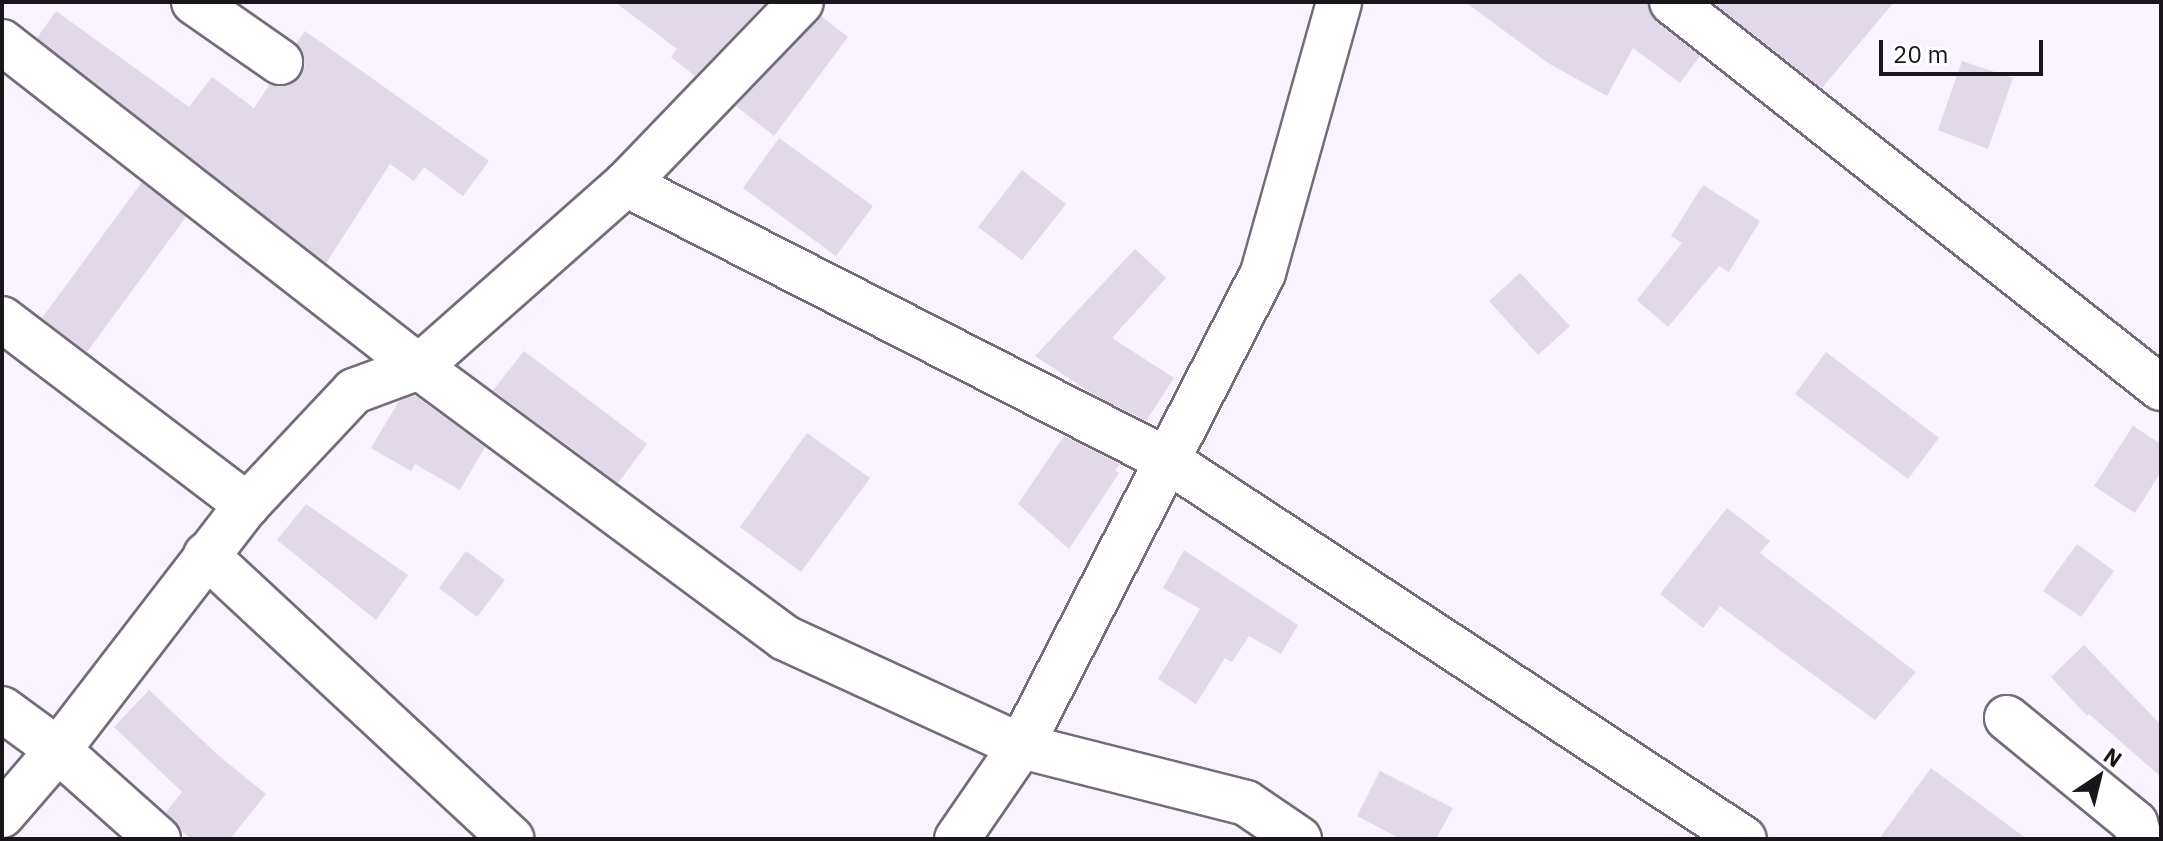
<!DOCTYPE html>
<html>
<head>
<meta charset="utf-8">
<style>
	body { margin:0 }
	#map { position:relative; width:2163px; height:841px; overflow:hidden; background:#f9f2ff; font-family:"IBM Plex Sans",sans-serif }
	div>[style] { position:absolute }
	[style*='--x'] { left:calc(var(--x)*1px); top:calc(var(--y)*1px); width:calc(var(--w)*1px); rotate:calc(var(--a)*1deg) }
	.building>* { inset:0; background:#e1d8e8 }
	.roads { filter:drop-shadow(2px 0 #746c7a) drop-shadow(-2px 0 #746c7a) drop-shadow(0 2px #746c7a) drop-shadow(0 -2px #746c7a) }
	.minor>* { height:44px; margin:-22px; padding:0 22px; transform-origin:22px; border-radius:22px; background:#fff }
	span { translate:-50% -50%; white-space:nowrap; text-align:center; line-height:1.15; -webkit-text-stroke:6px #fff; paint-order:stroke }
	.frame { position:absolute; inset:0; border:4px solid #19161b; pointer-events:none }
	.north { position:absolute; left:2059px; top:737px; width:80px; height:80px; -webkit-text-stroke:6px #fff; paint-order:stroke; rotate:35deg; font-size:22px; font-weight:700; line-height:32px; text-align:center; color:#19161b }
	.north::after { content:''; display:block; margin:auto; width:28px; height:36px; background:#19161b; clip-path:polygon(50% 0,100% 100%,50% 72%,0 100%) }
	.scale { position:absolute; left:1879px; top:40px; width:164px; height:36px; box-sizing:border-box; border:4px solid #19161b; border-top:0; padding-left:10px; font-size:24px; line-height:28px; white-space:nowrap; color:#19161b; -webkit-text-stroke:6px #fff; paint-order:stroke }
</style>
</head>
<body>
<div id="map">
	<div class="building">
		<i style="clip-path:polygon(615px 2px,766px 2px,695px 76px,671px 57px,677px 49px)"></i>
		<i style="clip-path:polygon(1465px 2px,1648px 2px,1656px 21px,1700px 56px,1680px 83px,1633px 48px,1607px 96px,1548px 63px)"></i>
		<i style="clip-path:polygon(1712px 2px,1894px 2px,1822px 88px)"></i>
		<i style="clip-path:polygon(56px 11px,189px 107px,212px 77px,254px 108px,270px 84px,291px 84px,300px 77px,305px 65px,303px 52px,296px 44px,305px 31px,489px 161px,463px 196px,424px 167px,414px 181px,390px 164px,326px 263px,37px 38px)"></i>
		<i style="clip-path:polygon(821px 16px,848px 37px,774px 136px,736px 106px)"></i>
		<i style="clip-path:polygon(1962px 61px,2013px 78px,1988px 149px,1938px 130px)"></i>
		<i style="clip-path:polygon(779px 138px,873px 206px,836px 256px,743px 188px)"></i>
		<i style="clip-path:polygon(1022px 170px,1066px 204px,1022px 260px,978px 227px)"></i>
		<i style="clip-path:polygon(142px 182px,186px 217px,87px 352px,42px 318px)"></i>
		<i style="clip-path:polygon(1703px 185px,1760px 221px,1729px 272px,1719px 266px,1668px 327px,1637px 300px,1682px 243px,1671px 236px)"></i>
		<i style="clip-path:polygon(1135px 249px,1166px 278px,1112px 338px,1174px 378px,1146px 421px,1093px 394px,1035px 356px)"></i>
		<i style="clip-path:polygon(1520px 273px,1570px 326px,1538px 355px,1489px 301px)"></i>
		<i style="clip-path:polygon(524px 351px,647px 444px,618px 483px,493px 390px)"></i>
		<i style="clip-path:polygon(1826px 352px,1939px 438px,1908px 479px,1795px 394px)"></i>
		<i style="clip-path:polygon(414px 395px,485px 447px,460px 490px,415px 464px,411px 471px,371px 448px,399px 401px)"></i>
		<i style="clip-path:polygon(2133px 426px,2161px 444px,2161px 472px,2135px 513px,2094px 486px)"></i>
		<i style="clip-path:polygon(807px 433px,870px 478px,801px 572px,740px 527px)"></i>
		<i style="clip-path:polygon(1064px 436px,1120px 464px,1115px 470px,1119px 473px,1069px 549px,1018px 504px)"></i>
		<i style="clip-path:polygon(306px 504px,408px 575px,376px 620px,277px 540px)"></i>
		<i style="clip-path:polygon(1727px 508px,1770px 541px,1760px 553px,1916px 672px,1875px 720px,1720px 606px,1703px 628px,1660px 594px)"></i>
		<i style="clip-path:polygon(2077px 544px,2114px 571px,2081px 617px,2043px 591px)"></i>
		<i style="clip-path:polygon(1184px 550px,1298px 625px,1281px 654px,1249px 636px,1232px 662px,1225px 658px,1196px 704px,1158px 679px,1200px 609px,1163px 588px)"></i>
		<i style="clip-path:polygon(466px 551px,505px 580px,477px 617px,439px 588px)"></i>
		<i style="clip-path:polygon(2084px 645px,2161px 725px,2161px 777px,2089px 714px,2087px 716px,2051px 677px)"></i>
		<i style="clip-path:polygon(149px 690px,219px 756px,266px 794px,230px 839px,192px 839px,181px 831px,166px 812px,182px 792px,114px 727px)"></i>
		<i style="clip-path:polygon(1931px 768px,2027px 839px,1879px 839px)"></i>
		<i style="clip-path:polygon(1380px 771px,1453px 808px,1436px 839px,1401px 839px,1357px 816px)"></i>
	</div>
	<div class="roads">
		<div class="minor">
			<i style="--x:194;--y:2;--w:105;--a:34.9"></i>
			<i style="--x:1672;--y:2;--w:623;--a:38.29"></i>
			<i style="--x:2;--y:42;--w:529;--a:37.93"></i>
			<i style="--x:419;--y:367;--w:455;--a:36.5"></i>
			<i style="--x:785;--y:638;--w:260;--a:24.6"></i>
			<i style="--x:1021;--y:746;--w:232;--a:14.2"></i>
			<i style="--x:1246;--y:803;--w:64;--a:34.2"></i>
			<i style="--x:626;--y:184;--w:607;--a:27.03"></i>
			<i style="--x:1167;--y:460;--w:690;--a:33.3"></i>
			<i style="--x:2;--y:319;--w:308;--a:37.2"></i>
			<i style="--x:206;--y:555;--w:417;--a:42.9"></i>
			<i style="--x:2;--y:709;--w:69;--a:36.2"></i>
			<i style="--x:58;--y:750;--w:134;--a:41.7"></i>
			<i style="--x:2007;--y:718;--w:166;--a:39.4"></i>
			<i style="--x:2135;--y:823;--w:17;--a:73"></i>
			<i style="--x:2;--y:815;--w:86;--a:-49.3"></i>
			<i style="--x:58;--y:750;--w:309;--a:-52.4"></i>
			<i style="--x:247;--y:505;--w:156;--a:-46.8"></i>
			<i style="--x:354;--y:391;--w:69;--a:-20.3"></i>
			<i style="--x:419;--y:367;--w:276;--a:-41.5"></i>
			<i style="--x:626;--y:184;--w:252;--a:-46.1"></i>
			<i style="--x:957;--y:839;--w:113;--a:-55.5"></i>
			<i style="--x:1021;--y:746;--w:531;--a:-62.9"></i>
			<i style="--x:1263;--y:273;--w:281;--a:-74.3"></i>
		</div>
	</div>
	<div class="frame"></div>
	<div class="north">N</div>
	<div class="scale">20 m</div>
</div>
</body>
</html>
